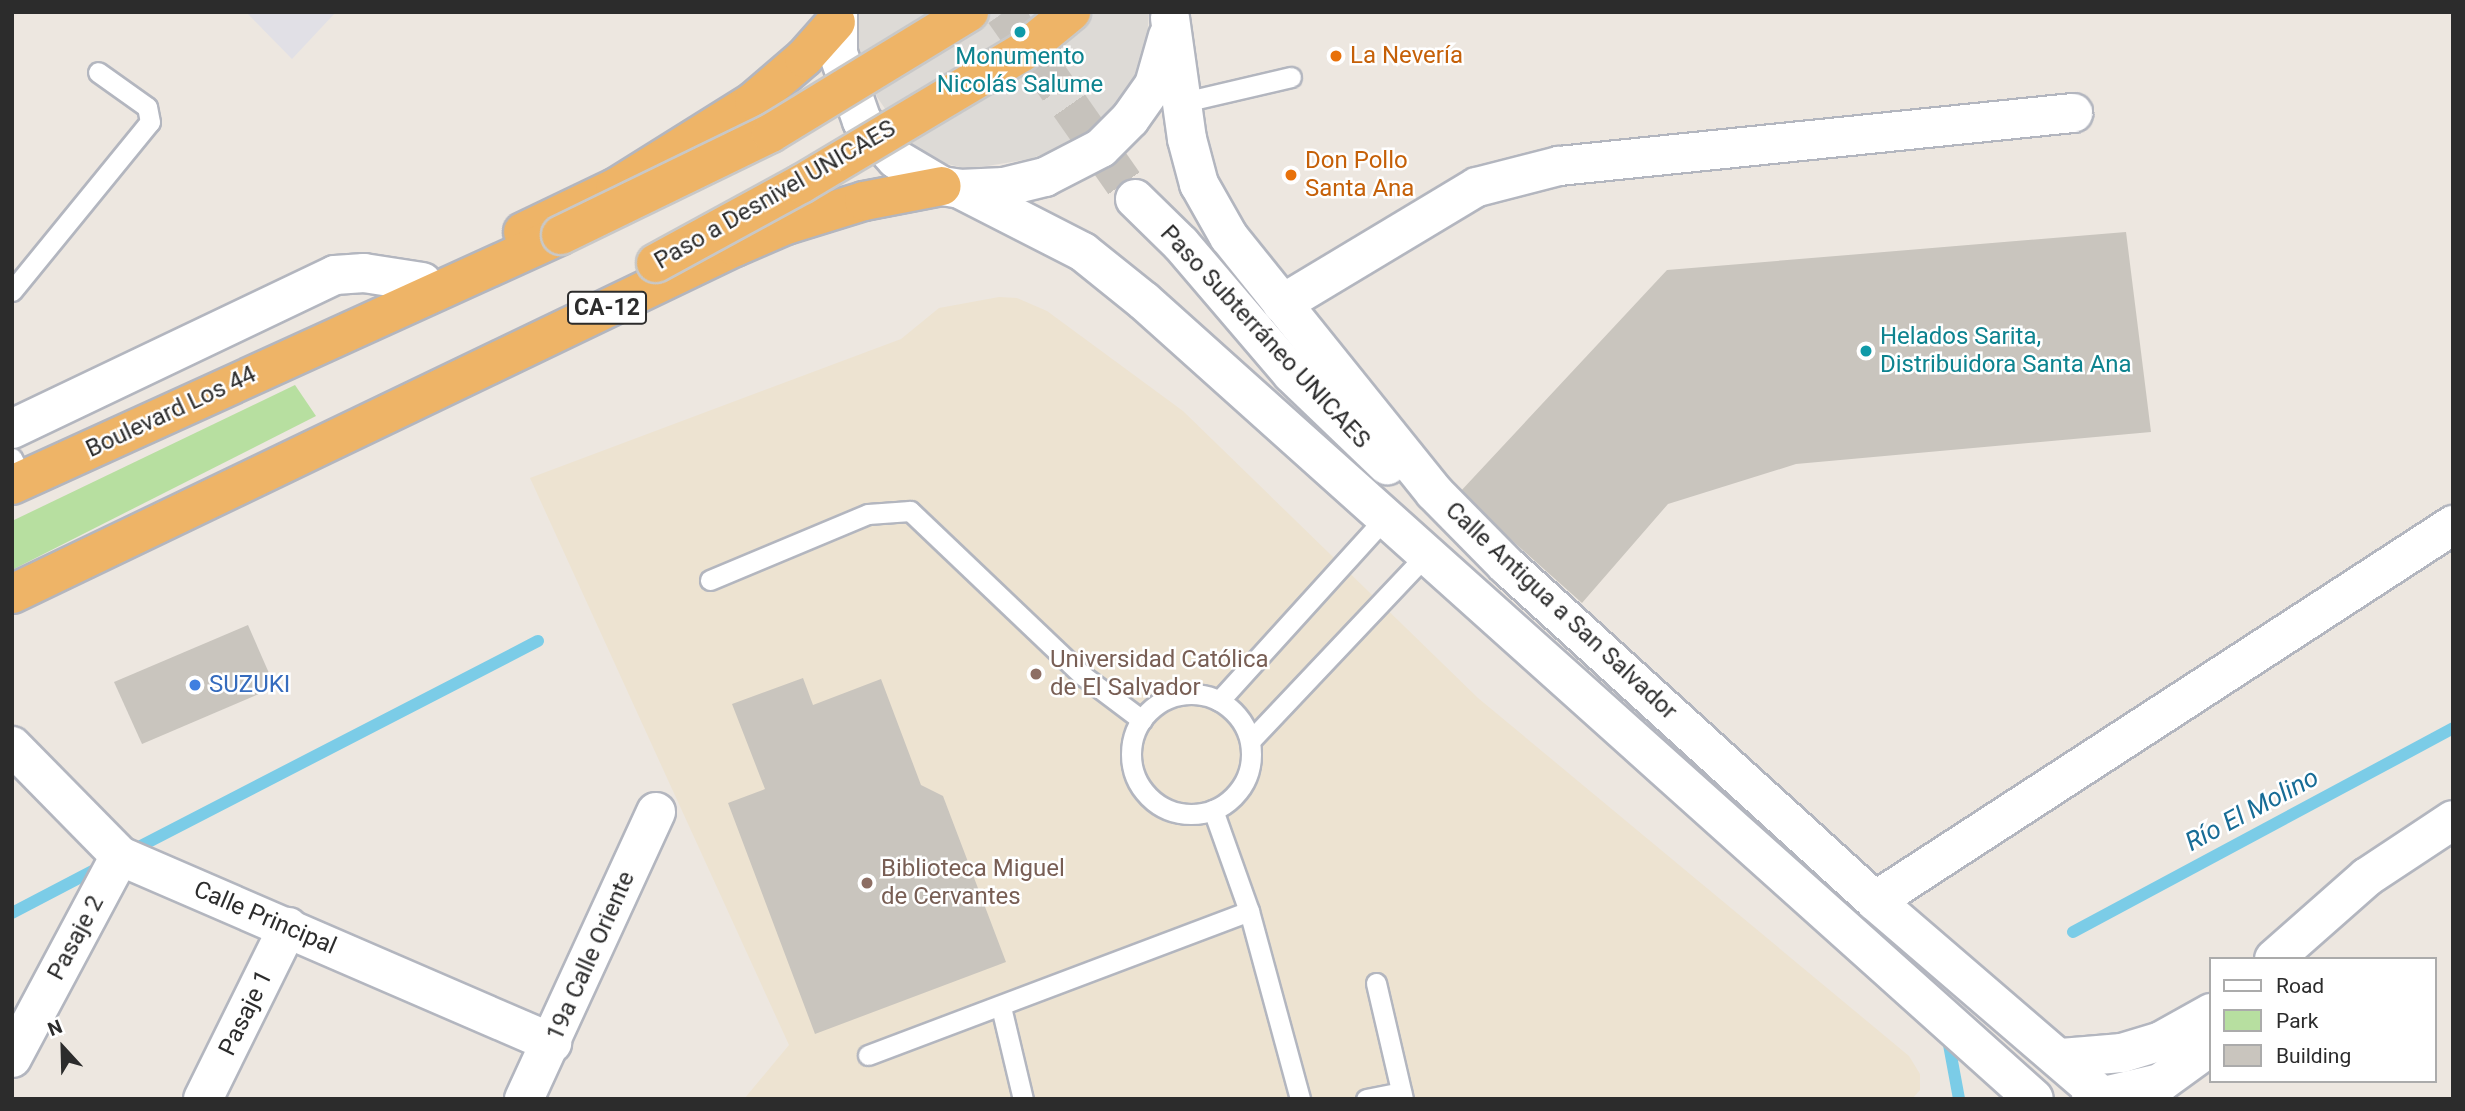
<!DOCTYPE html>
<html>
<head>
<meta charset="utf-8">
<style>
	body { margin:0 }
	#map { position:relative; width:2465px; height:1111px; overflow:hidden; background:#ede7e0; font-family:Roboto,sans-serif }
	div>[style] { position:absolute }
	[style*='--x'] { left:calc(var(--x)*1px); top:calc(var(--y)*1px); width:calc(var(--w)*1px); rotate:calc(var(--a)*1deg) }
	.industrial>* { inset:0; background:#e1e0e6 }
	.education>* { inset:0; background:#ede3d1 }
	.green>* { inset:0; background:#b7dfa0 }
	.plaza>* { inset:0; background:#dddad6 }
	.stream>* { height:12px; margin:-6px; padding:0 6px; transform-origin:6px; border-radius:6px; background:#7bcce7 }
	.building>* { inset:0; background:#c9c5be }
	.secondary-tunnel>* { height:38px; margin-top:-19px; transform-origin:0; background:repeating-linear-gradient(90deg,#c6c2bc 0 38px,transparent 0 57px) }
	.roads { filter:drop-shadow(2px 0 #b3b6bf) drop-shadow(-2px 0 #b3b6bf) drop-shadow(0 2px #b3b6bf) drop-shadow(0 -2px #b3b6bf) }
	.service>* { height:19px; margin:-9.5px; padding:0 9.5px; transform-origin:9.5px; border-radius:9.5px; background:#fff }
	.service>.ring { margin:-9.5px; padding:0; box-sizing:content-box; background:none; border:19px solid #fff; border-radius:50% }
	.minor>* { height:38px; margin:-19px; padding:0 19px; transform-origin:19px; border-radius:19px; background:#fff }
	.secondary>* { height:38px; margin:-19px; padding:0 19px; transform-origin:19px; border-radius:19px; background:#fff }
	.trunk>* { height:38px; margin:-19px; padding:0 19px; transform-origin:19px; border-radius:19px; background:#eeb467 }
	.bridges { filter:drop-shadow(2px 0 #c8c8c8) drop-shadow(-2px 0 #c8c8c8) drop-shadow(0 2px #c8c8c8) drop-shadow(0 -2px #c8c8c8) }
	.trunk-bridge>* { height:38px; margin:-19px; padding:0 19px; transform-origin:19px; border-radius:19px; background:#eeb467 }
	.dots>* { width:19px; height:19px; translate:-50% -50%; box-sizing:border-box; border:4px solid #fff; border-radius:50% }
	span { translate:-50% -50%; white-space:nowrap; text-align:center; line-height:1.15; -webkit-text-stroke:5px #fff; paint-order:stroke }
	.shield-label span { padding:2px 5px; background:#fff; border:2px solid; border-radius:5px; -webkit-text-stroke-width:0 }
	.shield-label { font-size:23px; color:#2c2c2c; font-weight:700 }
	.food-label { font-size:24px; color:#c56008 }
	.left { translate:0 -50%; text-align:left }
	.culture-label { font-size:24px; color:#0d838f }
	.street-label { font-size:24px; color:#2c2c2c }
	.education-label { font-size:24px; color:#785e54 }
	.shop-label { font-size:24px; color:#366cbe }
	.water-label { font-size:26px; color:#176c96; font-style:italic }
	.frame { position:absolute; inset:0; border:14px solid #2c2c2c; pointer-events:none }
	.legend { position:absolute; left:2209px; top:957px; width:228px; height:126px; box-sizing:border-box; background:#fff; border:2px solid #ababab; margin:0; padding:9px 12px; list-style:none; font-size:21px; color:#2c2c2c }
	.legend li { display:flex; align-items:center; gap:14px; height:35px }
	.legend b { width:35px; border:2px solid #ababab }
	.north { position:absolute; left:28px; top:1013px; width:70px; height:70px; -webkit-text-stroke:5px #fff; paint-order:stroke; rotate:338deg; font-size:19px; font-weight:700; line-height:28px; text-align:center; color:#2c2c2c }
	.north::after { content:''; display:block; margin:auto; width:24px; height:32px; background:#2c2c2c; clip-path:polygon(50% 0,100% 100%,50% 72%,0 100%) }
</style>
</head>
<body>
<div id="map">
	<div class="industrial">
		<i style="clip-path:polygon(246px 12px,336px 12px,292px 59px)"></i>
	</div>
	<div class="education">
		<i style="clip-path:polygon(999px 297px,1017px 298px,1047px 311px,1183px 411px,1478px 698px,1909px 1056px,1920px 1074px,1920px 1090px,1912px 1099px,744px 1099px,789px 1045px,530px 478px,901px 339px,939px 308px)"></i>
	</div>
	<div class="green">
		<i style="clip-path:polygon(295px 385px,316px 416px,12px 570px,12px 521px)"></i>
	</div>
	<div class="plaza">
		<i style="clip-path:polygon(856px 12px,1149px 12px,1146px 53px,1130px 88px,1105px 115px,1072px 143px,1030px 159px,968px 169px,935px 161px,908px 142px,877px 97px,858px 55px)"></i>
	</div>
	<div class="stream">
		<i style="--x:131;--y:851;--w:458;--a:-27.3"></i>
		<i style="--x:12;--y:913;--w:102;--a:-27.6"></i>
		<i style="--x:2073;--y:932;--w:431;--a:-28.2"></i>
		<i style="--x:1947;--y:1034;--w:66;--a:79.5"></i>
	</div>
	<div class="building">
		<i style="clip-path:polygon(2126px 232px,2151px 432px,1796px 464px,1668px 504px,1582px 603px,1459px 493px,1667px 270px)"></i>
		<i style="clip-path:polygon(248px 625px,275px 687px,142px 744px,114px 682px)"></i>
		<i style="clip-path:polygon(803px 678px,813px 705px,881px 679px,921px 785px,943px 796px,1006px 962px,815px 1034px,728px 803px,765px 789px,732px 704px)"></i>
	</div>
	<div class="secondary-tunnel">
		<i style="--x:1004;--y:12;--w:228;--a:55"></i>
	</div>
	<div class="roads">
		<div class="service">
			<i style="--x:1175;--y:104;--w:119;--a:-13.1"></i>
			<i style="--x:12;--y:291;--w:218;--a:-50.8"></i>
			<i style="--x:150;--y:122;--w:15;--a:-101"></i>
			<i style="--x:147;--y:107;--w:60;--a:-144.5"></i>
			<i style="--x:12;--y:458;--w:25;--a:63"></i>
			<i style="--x:710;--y:580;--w:171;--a:-22.7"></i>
			<i style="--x:868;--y:514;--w:42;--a:-4.1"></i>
			<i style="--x:910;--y:511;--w:238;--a:43.6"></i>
			<i style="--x:1082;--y:675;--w:75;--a:36.9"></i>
			<i class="ring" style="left:1131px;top:694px;width:101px;height:101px"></i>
			<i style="--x:1219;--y:701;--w:246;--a:-47.8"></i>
			<i style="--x:1251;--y:740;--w:256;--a:-46.6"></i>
			<i style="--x:1213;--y:810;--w:107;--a:70.4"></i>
			<i style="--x:1249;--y:911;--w:195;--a:74.8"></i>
			<i style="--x:1376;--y:983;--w:119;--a:76.9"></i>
			<i style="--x:1001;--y:1007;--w:95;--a:76.6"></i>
			<i style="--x:868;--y:1055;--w:407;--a:-20.7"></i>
			<i style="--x:1366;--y:1099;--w:36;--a:-11"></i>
		</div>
		<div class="minor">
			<i style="--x:1282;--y:304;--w:227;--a:-31"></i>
			<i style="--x:1477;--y:187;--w:85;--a:-14.4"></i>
			<i style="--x:1559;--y:166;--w:517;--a:-5.89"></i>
			<i style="--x:12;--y:429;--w:358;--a:-25.5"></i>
			<i style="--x:335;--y:275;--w:29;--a:-4"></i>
			<i style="--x:364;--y:273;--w:59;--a:8.8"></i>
			<i style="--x:12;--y:746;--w:154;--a:45.5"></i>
			<i style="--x:120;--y:856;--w:471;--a:23.4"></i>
			<i style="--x:1875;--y:901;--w:690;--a:-33.04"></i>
			<i style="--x:12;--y:1058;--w:229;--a:-61.9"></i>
			<i style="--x:203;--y:1099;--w:192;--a:-63.7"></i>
			<i style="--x:524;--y:1099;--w:316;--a:-65.3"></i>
		</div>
		<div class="secondary">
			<i style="--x:838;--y:12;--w:41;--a:90"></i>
			<i style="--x:838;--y:53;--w:72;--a:70.6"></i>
			<i style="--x:862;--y:121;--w:51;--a:48.2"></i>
			<i style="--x:896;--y:159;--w:53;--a:30.4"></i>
			<i style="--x:942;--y:186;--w:18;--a:9"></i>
			<i style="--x:960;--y:189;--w:44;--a:-2.6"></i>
			<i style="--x:1004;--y:187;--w:42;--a:-13.7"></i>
			<i style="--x:1045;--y:177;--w:63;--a:-27.4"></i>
			<i style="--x:1101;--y:148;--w:41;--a:-45"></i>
			<i style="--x:1130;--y:119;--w:42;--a:-54.8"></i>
			<i style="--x:1154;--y:85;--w:51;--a:-74.1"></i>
			<i style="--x:1170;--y:18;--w:122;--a:82"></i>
			<i style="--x:1187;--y:139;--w:47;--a:75.1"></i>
			<i style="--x:1199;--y:184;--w:61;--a:60.5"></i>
			<i style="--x:1229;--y:237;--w:327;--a:51.2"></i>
			<i style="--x:1434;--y:492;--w:103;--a:45.4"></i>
			<i style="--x:1506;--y:565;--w:499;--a:42.3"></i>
			<i style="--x:1875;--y:901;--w:303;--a:40.7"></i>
			<i style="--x:960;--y:189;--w:138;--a:27.1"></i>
			<i style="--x:1083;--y:252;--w:78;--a:38.8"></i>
			<i style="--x:1144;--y:301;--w:1195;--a:41.88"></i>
			<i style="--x:1135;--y:199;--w:64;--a:44.4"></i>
			<i style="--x:1181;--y:244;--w:171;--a:49.5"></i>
			<i style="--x:1292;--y:374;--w:132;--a:43.8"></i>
			<i style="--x:2274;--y:959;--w:124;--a:-41.4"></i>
			<i style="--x:2367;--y:877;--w:103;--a:-33.5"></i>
			<i style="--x:2061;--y:1058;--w:61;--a:-4.7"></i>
			<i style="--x:2122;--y:1053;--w:39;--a:-17"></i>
			<i style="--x:2159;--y:1042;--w:60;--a:-29.1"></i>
			<i style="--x:2091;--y:1099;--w:71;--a:-13.1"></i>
			<i style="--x:2160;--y:1083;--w:63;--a:-36"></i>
		</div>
		<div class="trunk">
			<i style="--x:523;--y:232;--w:102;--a:-25.6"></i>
			<i style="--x:615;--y:188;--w:164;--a:-32"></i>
			<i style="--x:754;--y:101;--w:66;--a:-40.7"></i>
			<i style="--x:804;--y:58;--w:48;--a:-48.4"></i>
			<i style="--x:12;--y:485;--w:603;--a:-24.48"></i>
			<i style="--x:12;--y:594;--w:802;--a:-25.64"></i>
			<i style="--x:735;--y:247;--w:56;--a:-23.3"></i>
			<i style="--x:786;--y:225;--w:82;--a:-17.1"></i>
			<i style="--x:864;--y:201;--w:79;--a:-10.9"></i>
		</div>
	</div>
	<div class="bridges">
		<div class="trunk-bridge">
			<i style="--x:561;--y:235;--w:233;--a:-25.9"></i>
			<i style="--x:771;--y:133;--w:232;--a:-31.4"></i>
			<i style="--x:656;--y:263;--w:165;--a:-28.6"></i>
			<i style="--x:801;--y:184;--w:256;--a:-30.8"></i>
			<i style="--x:1021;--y:53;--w:65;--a:-39.4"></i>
		</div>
	</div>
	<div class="dots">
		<i style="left:1020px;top:32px;background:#0f9aa8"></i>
		<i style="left:1336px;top:56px;background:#e8710a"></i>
		<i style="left:1291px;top:175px;background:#e8710a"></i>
		<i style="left:1866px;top:351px;background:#0f9aa8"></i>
		<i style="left:1036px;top:674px;background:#8d6e63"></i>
		<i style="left:195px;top:685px;background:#3f7fe0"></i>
		<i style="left:867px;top:883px;background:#8d6e63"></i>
	</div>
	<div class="shield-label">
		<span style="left:607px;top:308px">CA-12</span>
	</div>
	<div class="food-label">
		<span class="left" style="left:1350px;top:56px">La Nevería</span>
		<span class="left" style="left:1305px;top:175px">Don Pollo<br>Santa Ana</span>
	</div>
	<div class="culture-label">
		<span style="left:1020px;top:71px">Monumento<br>Nicolás Salume</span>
		<span class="left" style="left:1880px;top:351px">Helados Sarita,<br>Distribuidora Santa Ana</span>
	</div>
	<div class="street-label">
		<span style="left:775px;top:195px;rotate:-30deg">Paso a Desnivel UNICAES</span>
		<span style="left:1265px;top:337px;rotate:47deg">Paso Subterráneo UNICAES</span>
		<span style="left:171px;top:412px;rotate:-25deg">Boulevard Los 44</span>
		<span style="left:1561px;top:611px;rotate:43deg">Calle Antigua a San Salvador</span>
		<span style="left:265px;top:918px;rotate:23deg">Calle Principal</span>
		<span style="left:76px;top:938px;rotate:-62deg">Pasaje 2</span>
		<span style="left:591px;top:956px;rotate:-66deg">19a Calle Oriente</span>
		<span style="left:246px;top:1013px;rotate:-64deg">Pasaje 1</span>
	</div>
	<div class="education-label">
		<span class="left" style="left:1050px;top:674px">Universidad Católica<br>de El Salvador</span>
		<span class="left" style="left:881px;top:883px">Biblioteca Miguel<br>de Cervantes</span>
	</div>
	<div class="shop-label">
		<span class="left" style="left:209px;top:685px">SUZUKI</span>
	</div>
	<div class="water-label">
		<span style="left:2252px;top:810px;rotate:-28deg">Río El Molino</span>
	</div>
	<div class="frame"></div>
	<ul class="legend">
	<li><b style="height:9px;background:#fff"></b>Road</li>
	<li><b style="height:19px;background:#b7dfa0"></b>Park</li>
	<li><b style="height:19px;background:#c9c5be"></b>Building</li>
	</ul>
	<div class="north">N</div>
</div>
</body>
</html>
